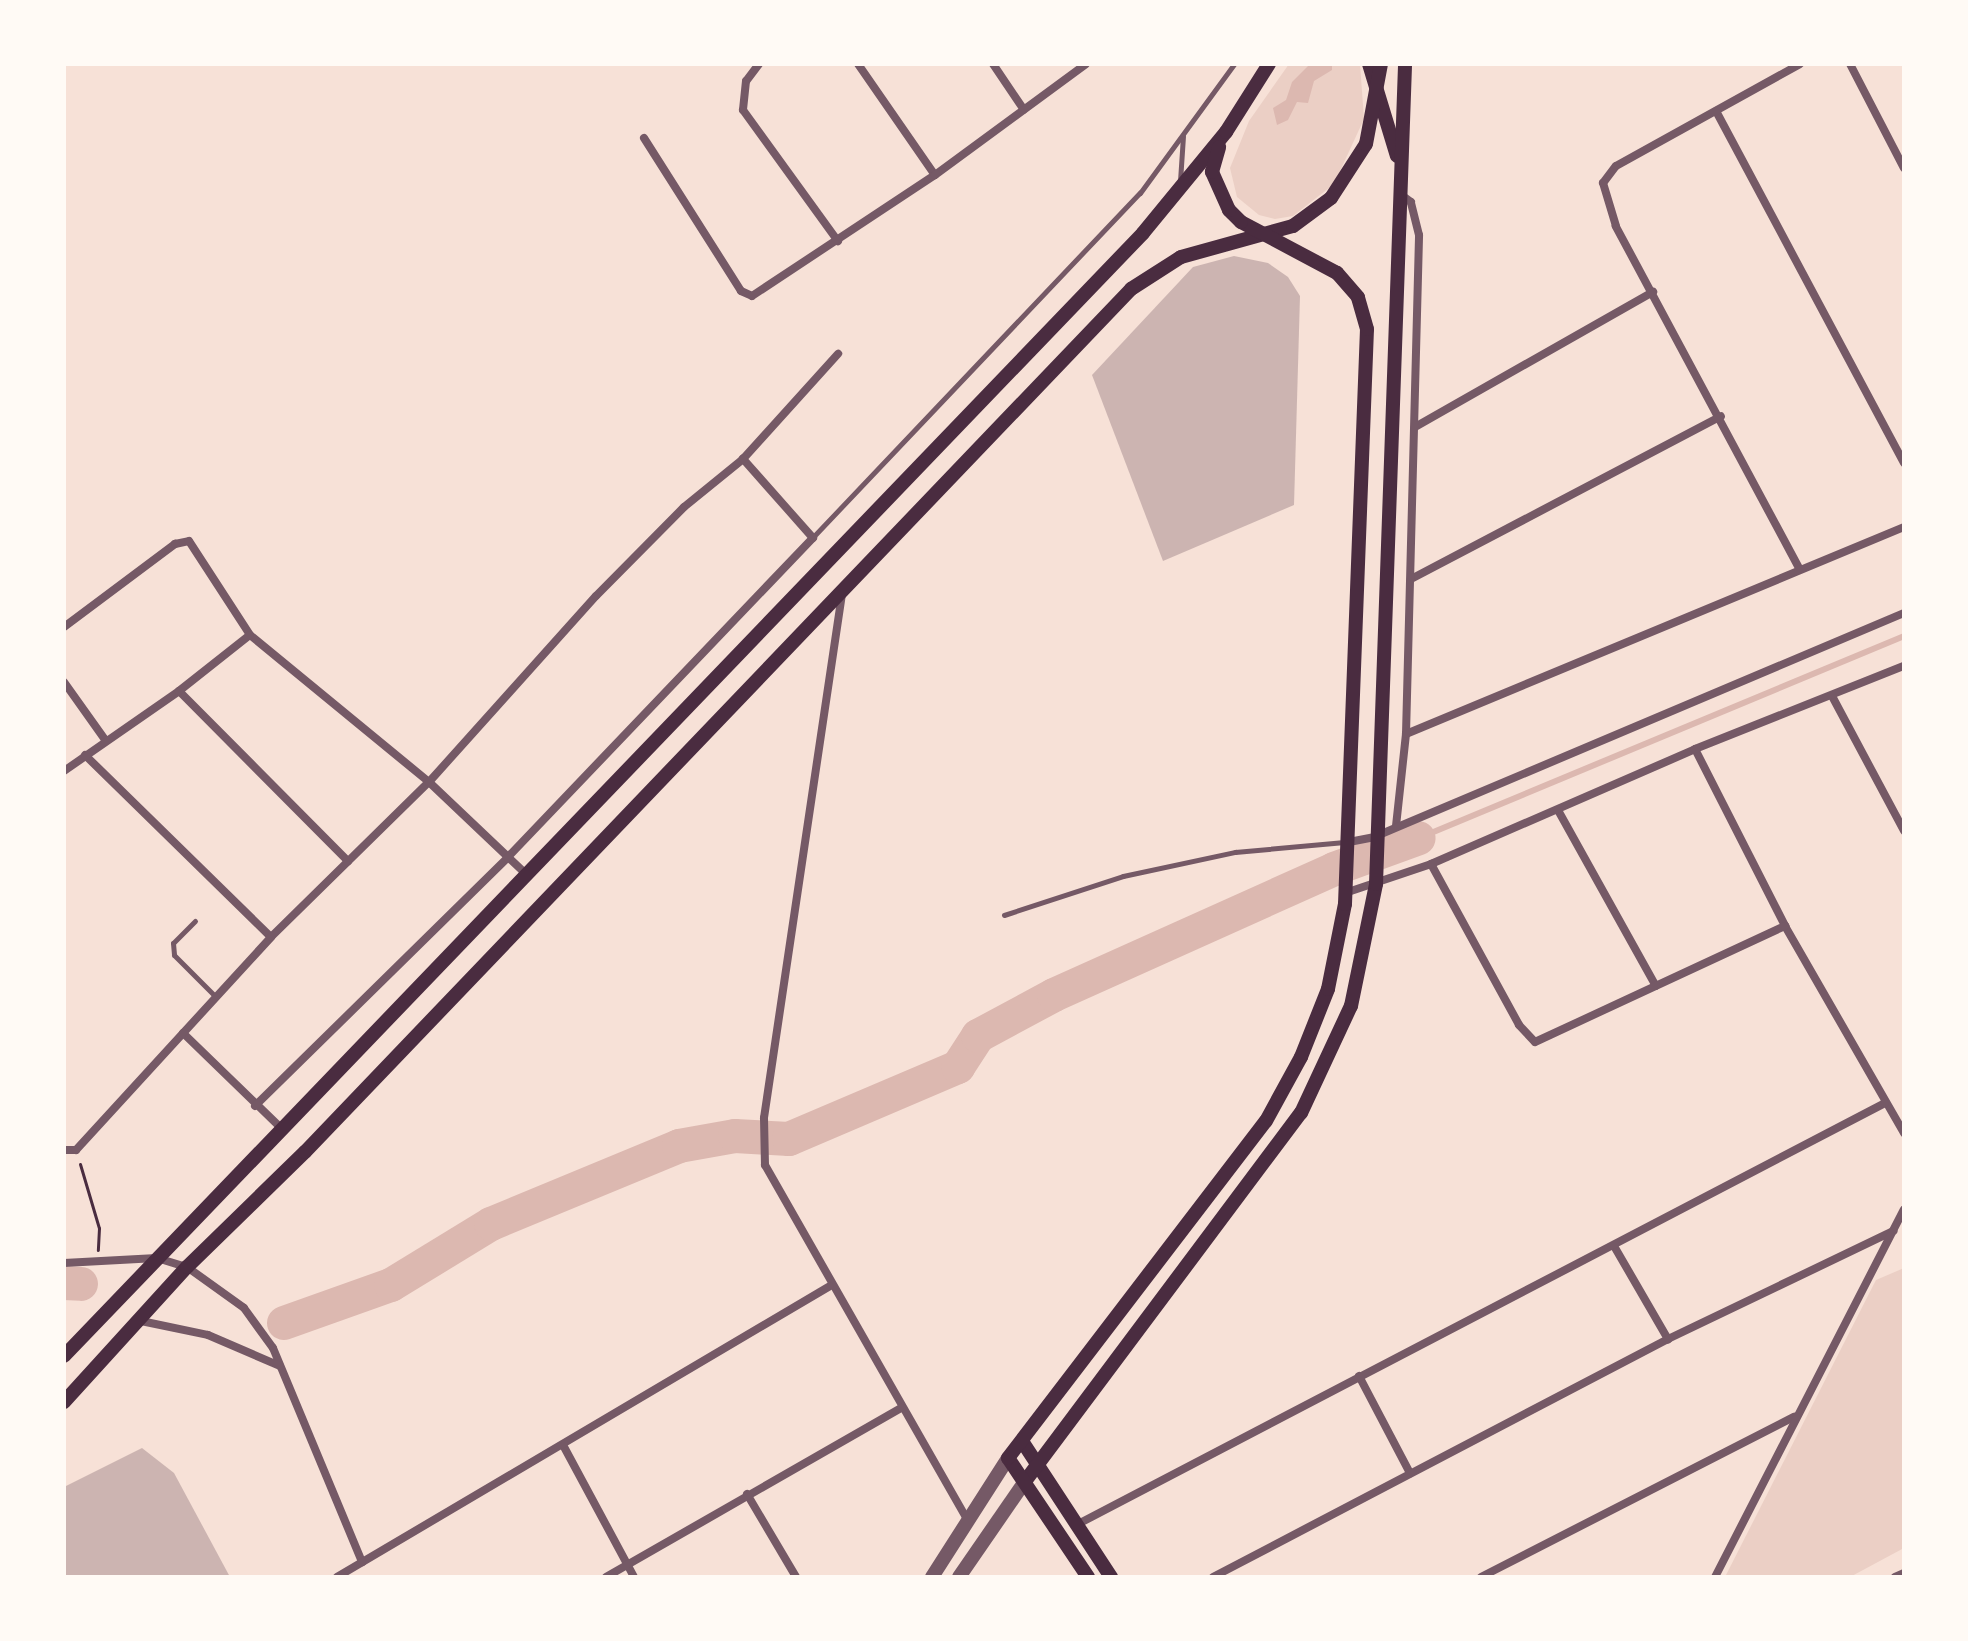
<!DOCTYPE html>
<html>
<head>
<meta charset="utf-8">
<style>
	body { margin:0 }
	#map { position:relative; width:1968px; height:1641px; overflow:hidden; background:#f7e1d7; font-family:Rubik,sans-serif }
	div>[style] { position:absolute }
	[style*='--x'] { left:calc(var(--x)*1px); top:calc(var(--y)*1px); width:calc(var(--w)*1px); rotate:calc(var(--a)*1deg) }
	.green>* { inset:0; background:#ebcfc5 }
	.water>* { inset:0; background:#dcb8b0 }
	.stream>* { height:6px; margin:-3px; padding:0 3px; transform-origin:3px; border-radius:3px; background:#dcb8b0 }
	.river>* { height:34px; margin:-17px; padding:0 17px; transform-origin:17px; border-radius:17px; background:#dcb8b0 }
	.building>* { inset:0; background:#ccb4b1 }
	.path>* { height:3px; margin:-1.5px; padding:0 1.5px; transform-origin:1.5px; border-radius:1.5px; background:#4a2c40 }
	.service>* { height:5px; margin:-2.5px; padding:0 2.5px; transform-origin:2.5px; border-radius:2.5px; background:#755966 }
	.minor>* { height:8px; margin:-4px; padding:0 4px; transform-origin:4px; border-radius:4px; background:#755966 }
	.tertiary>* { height:14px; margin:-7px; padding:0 7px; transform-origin:7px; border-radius:7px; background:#755966 }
	.secondary>* { height:14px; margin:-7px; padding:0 7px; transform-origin:7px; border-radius:7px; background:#4a2c40 }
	span { translate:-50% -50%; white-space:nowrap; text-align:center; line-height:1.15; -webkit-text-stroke:8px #fffaf5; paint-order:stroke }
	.frame { position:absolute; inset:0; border:66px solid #fffaf5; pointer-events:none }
</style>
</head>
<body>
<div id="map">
	<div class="green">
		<i style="clip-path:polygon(1289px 64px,1360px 64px,1364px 119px,1334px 184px,1293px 216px,1275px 219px,1259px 215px,1237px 197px,1230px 168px,1249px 121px)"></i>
		<i style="clip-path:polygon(1904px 1268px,1904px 1548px,1850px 1577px,1725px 1577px,1876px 1280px)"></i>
	</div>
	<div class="water">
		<i style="clip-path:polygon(1310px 64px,1332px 64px,1332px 70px,1314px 81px,1308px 103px,1297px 102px,1288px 120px,1277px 125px,1273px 108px,1286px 100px,1292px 82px)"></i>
	</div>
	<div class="stream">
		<i style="--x:1419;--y:838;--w:525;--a:-22.61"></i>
	</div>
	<div class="river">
		<i style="--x:64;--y:1283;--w:17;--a:3"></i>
		<i style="--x:284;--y:1323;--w:114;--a:-19.6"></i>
		<i style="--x:391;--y:1285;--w:117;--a:-31.4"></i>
		<i style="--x:491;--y:1224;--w:204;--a:-22.5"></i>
		<i style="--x:679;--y:1146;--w:57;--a:-10.1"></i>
		<i style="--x:735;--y:1136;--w:54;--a:3.2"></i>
		<i style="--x:789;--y:1139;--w:184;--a:-23.1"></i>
		<i style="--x:958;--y:1067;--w:37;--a:-57"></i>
		<i style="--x:978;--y:1036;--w:86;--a:-28.3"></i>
		<i style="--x:1054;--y:995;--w:307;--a:-24.2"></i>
		<i style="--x:1334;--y:869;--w:90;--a:-20"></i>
	</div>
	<div class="building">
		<i style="clip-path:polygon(1234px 256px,1268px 263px,1288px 277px,1300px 296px,1294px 505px,1163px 561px,1092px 375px,1193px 267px)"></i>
		<i style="clip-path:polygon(142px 1448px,174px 1473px,230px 1577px,64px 1577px,64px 1487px)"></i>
	</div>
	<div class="path">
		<i style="--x:80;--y:1164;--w:67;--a:73.5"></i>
		<i style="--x:99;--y:1228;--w:22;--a:93"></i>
	</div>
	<div class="service">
		<i style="--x:1180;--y:181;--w:45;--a:-86.2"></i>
		<i style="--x:813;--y:537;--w:475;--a:-46.5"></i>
		<i style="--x:1140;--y:193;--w:160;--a:-53.9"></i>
		<i style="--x:1004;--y:915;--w:125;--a:-18.1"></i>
		<i style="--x:1123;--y:876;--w:115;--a:-12.1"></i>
		<i style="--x:1235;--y:852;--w:110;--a:-5.2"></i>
		<i style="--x:195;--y:921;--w:31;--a:135"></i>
		<i style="--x:173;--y:943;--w:12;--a:85"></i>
		<i style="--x:174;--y:955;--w:59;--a:45"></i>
	</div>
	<div class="minor">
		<i style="--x:759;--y:64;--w:21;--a:127"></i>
		<i style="--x:746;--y:81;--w:29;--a:96"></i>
		<i style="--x:743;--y:110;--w:162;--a:54.1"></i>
		<i style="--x:858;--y:64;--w:135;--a:55.3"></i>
		<i style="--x:993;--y:64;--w:55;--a:56"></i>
		<i style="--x:1850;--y:64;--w:117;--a:62.6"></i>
		<i style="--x:1716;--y:111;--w:399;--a:61.9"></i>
		<i style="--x:644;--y:138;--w:181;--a:57.6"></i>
		<i style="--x:741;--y:291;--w:12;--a:24"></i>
		<i style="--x:752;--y:296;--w:219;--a:-33.5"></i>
		<i style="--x:935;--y:175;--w:187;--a:-36.3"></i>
		<i style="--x:1415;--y:427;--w:274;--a:-29.6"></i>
		<i style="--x:1799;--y:568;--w:388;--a:-118.2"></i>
		<i style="--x:1616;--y:226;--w:45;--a:-106.8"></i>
		<i style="--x:1603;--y:183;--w:21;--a:-53"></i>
		<i style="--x:1616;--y:166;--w:210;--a:-29"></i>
		<i style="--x:1411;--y:579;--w:350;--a:-27.7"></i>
		<i style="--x:842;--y:594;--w:530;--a:98.47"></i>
		<i style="--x:764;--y:1118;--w:47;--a:88.8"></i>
		<i style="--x:765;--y:1165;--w:410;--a:60.3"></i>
		<i style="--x:64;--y:627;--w:139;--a:-36.8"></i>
		<i style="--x:175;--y:544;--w:14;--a:-12"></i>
		<i style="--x:189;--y:541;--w:112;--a:57"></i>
		<i style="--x:250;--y:635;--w:232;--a:39.4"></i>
		<i style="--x:429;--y:782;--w:135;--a:43.5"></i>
		<i style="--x:64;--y:682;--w:72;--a:54.6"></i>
		<i style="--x:179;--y:691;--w:240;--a:45.2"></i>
		<i style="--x:1832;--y:696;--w:153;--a:61.9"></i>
		<i style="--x:1406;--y:734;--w:539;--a:-22.57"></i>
		<i style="--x:1695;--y:749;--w:199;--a:63"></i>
		<i style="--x:1785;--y:926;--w:239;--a:60.1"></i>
		<i style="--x:85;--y:755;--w:260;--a:44.4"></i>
		<i style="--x:64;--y:771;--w:140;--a:-34.8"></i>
		<i style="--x:179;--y:691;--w:90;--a:-38.3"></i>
		<i style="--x:1559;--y:812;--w:199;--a:60.9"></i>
		<i style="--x:1396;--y:826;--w:93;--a:-83.8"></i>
		<i style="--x:1406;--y:734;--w:499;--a:-88.5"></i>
		<i style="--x:1419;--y:235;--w:34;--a:-104"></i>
		<i style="--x:1411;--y:202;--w:14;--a:-144"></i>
		<i style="--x:1349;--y:842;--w:25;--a:-11"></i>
		<i style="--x:1374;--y:837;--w:575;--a:-22.91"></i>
		<i style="--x:1431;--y:864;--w:183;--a:61.3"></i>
		<i style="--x:1519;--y:1025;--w:23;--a:47"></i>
		<i style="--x:1535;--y:1042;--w:276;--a:-24.9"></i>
		<i style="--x:1345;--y:893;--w:91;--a:-18.6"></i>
		<i style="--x:1431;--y:864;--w:288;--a:-23.5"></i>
		<i style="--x:1695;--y:749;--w:225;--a:-21.7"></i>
		<i style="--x:183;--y:1033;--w:136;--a:44.1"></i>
		<i style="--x:255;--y:1106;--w:354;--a:-44.5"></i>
		<i style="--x:507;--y:858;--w:443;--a:-46.3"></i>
		<i style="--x:813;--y:538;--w:106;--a:-131.5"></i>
		<i style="--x:64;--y:1150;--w:12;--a:0"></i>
		<i style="--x:76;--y:1150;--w:289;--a:-47.5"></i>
		<i style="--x:271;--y:937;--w:221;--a:-44.5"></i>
		<i style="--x:429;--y:782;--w:250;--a:-48.1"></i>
		<i style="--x:596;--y:596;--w:125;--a:-45.3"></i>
		<i style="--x:684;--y:507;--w:76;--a:-39.1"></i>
		<i style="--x:743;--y:459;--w:142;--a:-47.9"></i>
		<i style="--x:1614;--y:1246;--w:108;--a:59.9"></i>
		<i style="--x:64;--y:1263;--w:93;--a:-3.1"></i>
		<i style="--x:157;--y:1258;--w:31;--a:17"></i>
		<i style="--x:187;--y:1267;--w:70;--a:35.7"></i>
		<i style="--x:244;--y:1308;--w:49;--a:54.1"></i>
		<i style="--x:273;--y:1348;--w:232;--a:67.4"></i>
		<i style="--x:141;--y:1321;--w:68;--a:11.8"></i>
		<i style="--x:208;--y:1335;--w:78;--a:23.3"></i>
		<i style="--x:1359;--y:1376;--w:110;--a:62.3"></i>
		<i style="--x:563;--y:1445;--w:150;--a:61.7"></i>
		<i style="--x:747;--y:1494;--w:96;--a:59.4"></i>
		<i style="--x:1078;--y:1524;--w:910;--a:-27.55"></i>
		<i style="--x:337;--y:1577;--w:572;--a:-30.55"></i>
		<i style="--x:606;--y:1577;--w:340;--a:-29.8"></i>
		<i style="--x:1213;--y:1577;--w:513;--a:-27.61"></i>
		<i style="--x:1668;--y:1339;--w:250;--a:-25.6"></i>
		<i style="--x:1481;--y:1577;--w:352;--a:-27.1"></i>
		<i style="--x:1715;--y:1577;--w:413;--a:-62.8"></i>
		<i style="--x:1895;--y:1577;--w:10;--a:-24"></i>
	</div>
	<div class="tertiary">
		<i style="--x:932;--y:1577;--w:141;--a:-57.4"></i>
		<i style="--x:959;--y:1577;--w:118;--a:-55.4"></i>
	</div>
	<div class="secondary">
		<i style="--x:1369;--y:64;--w:96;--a:73.1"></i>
		<i style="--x:64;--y:1356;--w:1557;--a:-46.14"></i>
		<i style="--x:1143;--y:233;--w:131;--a:-50.6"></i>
		<i style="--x:1226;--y:132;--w:80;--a:-57.7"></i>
		<i style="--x:64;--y:1402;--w:183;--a:-47.7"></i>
		<i style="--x:187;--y:1267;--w:165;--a:-44.3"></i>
		<i style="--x:305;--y:1152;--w:1195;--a:-46.25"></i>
		<i style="--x:1131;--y:289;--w:59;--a:-32.6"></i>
		<i style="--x:1181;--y:257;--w:116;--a:-15.5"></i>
		<i style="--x:1293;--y:226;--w:47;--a:-36.4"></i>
		<i style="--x:1331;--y:198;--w:64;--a:-57.1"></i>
		<i style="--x:1366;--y:144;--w:81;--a:-79.4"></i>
		<i style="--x:1022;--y:1441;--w:163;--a:56.8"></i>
		<i style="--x:1026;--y:1480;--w:459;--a:-53.2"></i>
		<i style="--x:1301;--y:1113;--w:118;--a:-65"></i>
		<i style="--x:1351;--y:1006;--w:125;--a:-78.4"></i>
		<i style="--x:1376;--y:884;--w:821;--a:-87.97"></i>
		<i style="--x:1088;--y:1577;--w:143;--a:-123.9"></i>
		<i style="--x:1008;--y:1458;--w:424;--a:-52.6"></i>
		<i style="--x:1266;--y:1121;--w:73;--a:-61.3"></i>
		<i style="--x:1301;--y:1057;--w:73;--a:-68.3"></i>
		<i style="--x:1328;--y:989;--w:87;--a:-78.7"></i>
		<i style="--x:1345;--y:904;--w:575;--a:-87.81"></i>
		<i style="--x:1367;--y:329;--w:33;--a:-106"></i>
		<i style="--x:1358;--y:297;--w:32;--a:-131"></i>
		<i style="--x:1337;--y:273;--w:109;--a:-152"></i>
		<i style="--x:1241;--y:222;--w:17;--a:-135"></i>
		<i style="--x:1229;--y:210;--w:42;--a:-114.1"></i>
		<i style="--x:1212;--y:172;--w:26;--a:-74"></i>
	</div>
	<div class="frame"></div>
</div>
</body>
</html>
